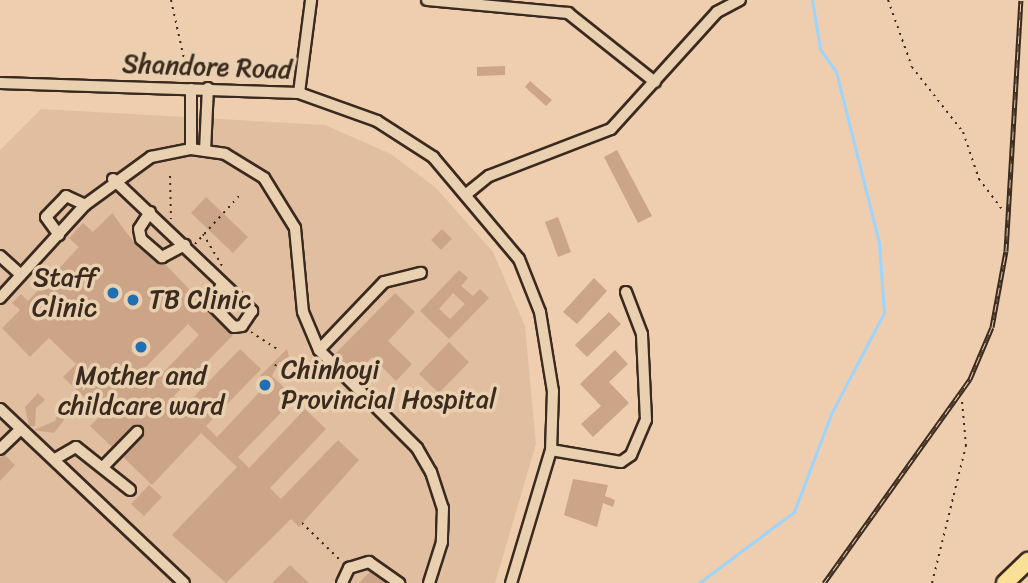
<!DOCTYPE html>
<html>
<head>
<meta charset="utf-8">
<style>
	body { margin:0 }
	#map { position:relative; width:1028px; height:583px; overflow:hidden; background:#eeceaf; font-family:Sriracha,sans-serif }
	div>[style] { position:absolute }
	[style*='--x'] { left:calc(var(--x)*1px); top:calc(var(--y)*1px); width:calc(var(--w)*1px); rotate:calc(var(--a)*1deg) }
	.built>* { inset:0; background:#e1bea0 }
	.stream>* { height:2.5px; margin:-1.25px; padding:0 1.25px; transform-origin:1.25px; border-radius:1.25px; background:#9dd5fc }
	.building>* { inset:0; background:#cca488 }
	.path>* { height:2px; margin-top:-1px; transform-origin:0; background:repeating-linear-gradient(90deg,#3b2a1e 0 2px,transparent 0 7px) }
	.roads { filter:drop-shadow(2px 0 #3b2a1e) drop-shadow(-2px 0 #3b2a1e) drop-shadow(0 2px #3b2a1e) drop-shadow(0 -2px #3b2a1e) }
	.minor>* { height:10px; margin:-5px; padding:0 5px; transform-origin:5px; border-radius:5px; background:#e9d0b1 }
	.highway>* { height:16px; margin:-8px; padding:0 8px; transform-origin:8px; border-radius:8px; background:#fadf96 }
	.rail>* { height:5px; margin-top:-2.5px; transform-origin:0; background:repeating-linear-gradient(90deg,#e9d0b1 0 8px,#3b2a1e 0 16px); box-sizing:border-box; border-block:2px solid #3b2a1e }
	.dots>* { width:19px; height:19px; translate:-50% -50%; box-sizing:border-box; border:4px solid #e9d0b1; border-radius:50% }
	span { translate:-50% -50%; white-space:nowrap; text-align:center; line-height:1.15; -webkit-text-stroke:7px #e9d0b1; paint-order:stroke }
	.street-label { font-size:26px; color:#3b2a1e }
	.poi-label { font-size:26px; color:#3b2a1e }
	.right { translate:-100% -50%; text-align:right }
	.left { translate:0 -50%; text-align:left }
</style>
</head>
<body>
<div id="map">
	<div class="built">
		<i style="clip-path:polygon(41px 109px,325px 125px,391px 154px,436px 188px,493px 252px,525px 326px,536px 444px,495px 583px,0 583px,0 150px)"></i>
	</div>
	<div class="stream">
		<i style="--x:699;--y:583;--w:119;--a:-36.8"></i>
		<i style="--x:794;--y:512;--w:107;--a:-69.2"></i>
		<i style="--x:832;--y:412;--w:112;--a:-62.3"></i>
		<i style="--x:884;--y:313;--w:70;--a:-94.1"></i>
		<i style="--x:879;--y:243;--w:176;--a:-104.1"></i>
		<i style="--x:836;--y:72;--w:28;--a:-125"></i>
		<i style="--x:820;--y:49;--w:50;--a:-99.3"></i>
	</div>
	<div class="building">
		<i style="clip-path:polygon(505px 66px,505px 75px,477px 76px,477px 67px)"></i>
		<i style="clip-path:polygon(530px 81px,552px 100px,546px 106px,525px 87px)"></i>
		<i style="clip-path:polygon(617px 150px,652px 216px,638px 223px,604px 157px)"></i>
		<i style="clip-path:polygon(206px 197px,248px 237px,233px 253px,191px 213px)"></i>
		<i style="clip-path:polygon(evenodd,112px 213px,136px 245px,165px 264px,233px 335px,174px 396px,185px 406px,240px 349px,261px 369px,206px 426px,217px 437px,268px 383px,260px 376px,287px 349px,290px 361px,279px 362px,272px 376px,295px 398px,238px 457px,249px 468px,305px 409px,326px 429px,270px 488px,281px 499px,338px 440px,359px 460px,299px 527px,291px 519px,226px 583px,172px 535px,237px 467px,201px 433px,152px 485px,123px 457px,143px 437px,143px 427px,132px 426px,112px 447px,90px 426px,102px 414px,63px 377px,76px 364px,49px 338px,30px 357px,2px 328px,20px 310px,12px 303px,21px 294px,28px 301px,45px 283px,39px 277px,45px 271px,51px 277px,79px 247px,69px 238px,83px 223px,93px 232px,112px 213px,188px 324px,199px 335px,157px 379px,145px 368px,188px 324px)"></i>
		<i style="clip-path:polygon(558px 217px,571px 252px,558px 257px,545px 222px)"></i>
		<i style="clip-path:polygon(442px 229px,452px 239px,441px 250px,431px 240px)"></i>
		<i style="clip-path:polygon(evenodd,459px 270px,468px 278px,461px 286px,473px 296px,480px 289px,489px 298px,449px 339px,420px 311px,459px 270px,453px 293px,465px 304px,450px 319px,439px 309px,453px 293px)"></i>
		<i style="clip-path:polygon(594px 278px,607px 291px,577px 324px,563px 312px)"></i>
		<i style="clip-path:polygon(395px 293px,415px 312px,388px 341px,412px 364px,396px 381px,372px 357px,355px 375px,335px 354px)"></i>
		<i style="clip-path:polygon(609px 312px,621px 324px,587px 357px,575px 345px)"></i>
		<i style="clip-path:polygon(449px 342px,469px 362px,439px 393px,419px 374px)"></i>
		<i style="clip-path:polygon(615px 350px,628px 364px,609px 382px,629px 403px,593px 437px,581px 424px,601px 406px,580px 384px)"></i>
		<i style="clip-path:polygon(38px 393px,45px 400px,36px 408px,35px 426px,29px 426px,25px 407px)"></i>
		<i style="clip-path:polygon(59px 412px,64px 420px,54px 433px,34px 430px,55px 421px)"></i>
		<i style="clip-path:polygon(5px 455px,15px 465px,0 481px,0 457px)"></i>
		<i style="clip-path:polygon(573px 479px,608px 485px,605px 496px,615px 500px,613px 507px,603px 503px,597px 527px,564px 515px)"></i>
		<i style="clip-path:polygon(149px 485px,162px 497px,144px 516px,131px 504px)"></i>
		<i style="clip-path:polygon(290px 565px,309px 583px,272px 583px)"></i>
		<i style="clip-path:polygon(370px 572px,384px 582px,385px 583px,359px 583px)"></i>
	</div>
	<div class="path">
		<i style="--x:171;--y:0;--w:83;--a:77.5"></i>
		<i style="--x:888;--y:0;--w:71;--a:70.3"></i>
		<i style="--x:912;--y:67;--w:83;--a:51.9"></i>
		<i style="--x:963;--y:132;--w:50;--a:71.2"></i>
		<i style="--x:979;--y:179;--w:41;--a:52.9"></i>
		<i style="--x:170;--y:176;--w:43;--a:88.7"></i>
		<i style="--x:203;--y:234;--w:37;--a:59"></i>
		<i style="--x:195;--y:244;--w:65;--a:-47.5"></i>
		<i style="--x:251;--y:332;--w:33;--a:33"></i>
		<i style="--x:290;--y:361;--w:32;--a:41"></i>
		<i style="--x:314;--y:382;--w:15;--a:-48"></i>
		<i style="--x:275;--y:366;--w:6;--a:-51"></i>
		<i style="--x:302;--y:523;--w:53;--a:44.2"></i>
		<i style="--x:932;--y:583;--w:141;--a:-76.1"></i>
		<i style="--x:966;--y:446;--w:45;--a:-95.1"></i>
	</div>
	<div class="roads">
		<div class="minor">
			<i style="--x:427;--y:0;--w:142;--a:5.3"></i>
			<i style="--x:568;--y:13;--w:111;--a:38.4"></i>
			<i style="--x:0;--y:83;--w:299;--a:1.9"></i>
			<i style="--x:299;--y:93;--w:83;--a:19.7"></i>
			<i style="--x:377;--y:121;--w:67;--a:32.7"></i>
			<i style="--x:433;--y:157;--w:133;--a:49.9"></i>
			<i style="--x:519;--y:259;--w:57;--a:68.4"></i>
			<i style="--x:540;--y:312;--w:80;--a:80.7"></i>
			<i style="--x:553;--y:391;--w:59;--a:91.9"></i>
			<i style="--x:551;--y:450;--w:139;--a:106.7"></i>
			<i style="--x:299;--y:93;--w:94;--a:-82.6"></i>
			<i style="--x:191;--y:149;--w:60;--a:-90"></i>
			<i style="--x:205;--y:151;--w:63;--a:-87.3"></i>
			<i style="--x:113;--y:179;--w:192;--a:43.5"></i>
			<i style="--x:252;--y:311;--w:18;--a:124"></i>
			<i style="--x:242;--y:326;--w:8;--a:173"></i>
			<i style="--x:234;--y:327;--w:31;--a:-135"></i>
			<i style="--x:212;--y:305;--w:23;--a:-65"></i>
			<i style="--x:469;--y:192;--w:26;--a:-39"></i>
			<i style="--x:489;--y:176;--w:131;--a:-21.1"></i>
			<i style="--x:611;--y:129;--w:158;--a:-47.8"></i>
			<i style="--x:717;--y:12;--w:26;--a:-28"></i>
			<i style="--x:150;--y:212;--w:20;--a:123"></i>
			<i style="--x:139;--y:229;--w:10;--a:79"></i>
			<i style="--x:141;--y:239;--w:28;--a:41"></i>
			<i style="--x:162;--y:257;--w:26;--a:-28"></i>
			<i style="--x:59;--y:235;--w:22;--a:-126"></i>
			<i style="--x:46;--y:217;--w:29;--a:-46"></i>
			<i style="--x:66;--y:196;--w:21;--a:25"></i>
			<i style="--x:0;--y:256;--w:28;--a:42"></i>
			<i style="--x:0;--y:298;--w:126;--a:-47.6"></i>
			<i style="--x:85;--y:205;--w:82;--a:-36"></i>
			<i style="--x:151;--y:157;--w:41;--a:-11.3"></i>
			<i style="--x:191;--y:149;--w:34;--a:8"></i>
			<i style="--x:225;--y:154;--w:46;--a:31.6"></i>
			<i style="--x:264;--y:178;--w:59;--a:58.2"></i>
			<i style="--x:295;--y:228;--w:84;--a:84.6"></i>
			<i style="--x:303;--y:312;--w:41;--a:67.2"></i>
			<i style="--x:319;--y:350;--w:139;--a:45"></i>
			<i style="--x:417;--y:448;--w:28;--a:60"></i>
			<i style="--x:431;--y:472;--w:38;--a:72"></i>
			<i style="--x:443;--y:508;--w:34;--a:92"></i>
			<i style="--x:442;--y:542;--w:43;--a:107.6"></i>
			<i style="--x:319;--y:350;--w:94;--a:-46.3"></i>
			<i style="--x:384;--y:282;--w:38;--a:-14"></i>
			<i style="--x:0;--y:409;--w:253;--a:43.4"></i>
			<i style="--x:0;--y:449;--w:28;--a:-44"></i>
			<i style="--x:551;--y:450;--w:71;--a:9.7"></i>
			<i style="--x:621;--y:462;--w:12;--a:-35"></i>
			<i style="--x:631;--y:455;--w:38;--a:-67"></i>
			<i style="--x:646;--y:420;--w:86;--a:-92.7"></i>
			<i style="--x:642;--y:334;--w:45;--a:-110.9"></i>
			<i style="--x:55;--y:459;--w:24;--a:-30"></i>
			<i style="--x:76;--y:447;--w:69;--a:38.5"></i>
			<i style="--x:103;--y:467;--w:49;--a:-45.8"></i>
			<i style="--x:342;--y:583;--w:17;--a:-65"></i>
			<i style="--x:349;--y:568;--w:21;--a:-17"></i>
			<i style="--x:369;--y:562;--w:37;--a:35"></i>
		</div>
		<div class="highway">
			<i style="--x:1005;--y:583;--w:32;--a:-44"></i>
		</div>
	</div>
	<div class="rail">
		<i style="--x:824;--y:583;--w:251;--a:-54.4"></i>
		<i style="--x:970;--y:379;--w:56;--a:-67.1"></i>
		<i style="--x:992;--y:327;--w:77;--a:-79.6"></i>
		<i style="--x:1006;--y:251;--w:251;--a:-86.6"></i>
	</div>
	<div class="dots">
		<i style="left:113px;top:293px;background:#1f6fb2"></i>
		<i style="left:133px;top:300px;background:#1f6fb2"></i>
		<i style="left:141px;top:347px;background:#1f6fb2"></i>
		<i style="left:265px;top:385px;background:#1f6fb2"></i>
	</div>
	<div class="street-label">
		<span style="left:207px;top:67px;rotate:2deg">Shandore Road</span>
	</div>
	<div class="poi-label">
		<span class="right" style="left:97px;top:293px">Staff<br>Clinic</span>
		<span class="left" style="left:149px;top:300px">TB Clinic</span>
		<span class="left" style="left:281px;top:385px">Chinhoyi<br>Provincial Hospital</span>
		<span style="left:141px;top:391px">Mother and<br>childcare ward</span>
	</div>
</div>
</body>
</html>
